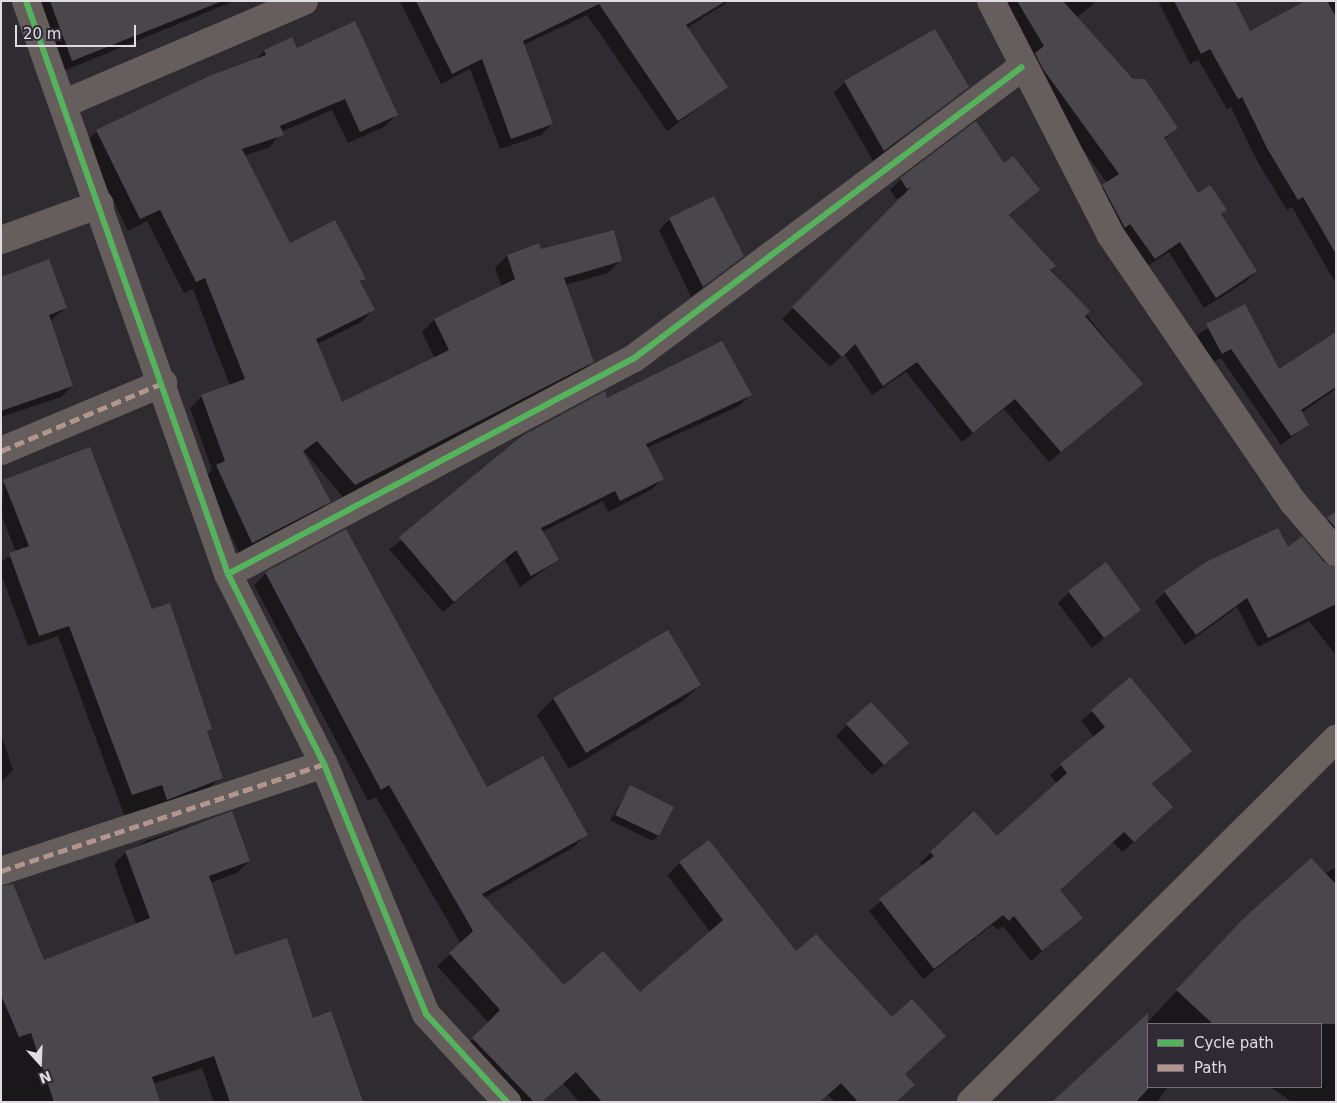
<!DOCTYPE html>
<html>
<head>
<meta charset="utf-8">
<style>
	body { margin:0 }
	#map { position:relative; width:1337px; height:1103px; overflow:hidden; background:#2f2c31; font-family:"DejaVu Sans",sans-serif }
	div>[style] { position:absolute }
	[style*='--x'] { left:calc(var(--x)*1px); top:calc(var(--y)*1px); width:calc(var(--w)*1px); rotate:calc(var(--a)*1deg) }
	.shadow>* { inset:0; background:#0007 }
	.building>* { inset:0; background:#49474b }
	.street>* { height:28px; margin:-14px; padding:0 14px; transform-origin:14px; border-radius:14px; background:#655e5d }
	.secondary>* { height:28px; margin:-14px; padding:0 14px; transform-origin:14px; border-radius:14px; background:#6a625e }
	.quiet>* { height:5px; margin-top:-2.5px; transform-origin:0; background:repeating-linear-gradient(90deg,#b2968c 0 10px,transparent 0 15px) }
	.cycleway>* { height:6px; margin:-3px; padding:0 3px; transform-origin:3px; border-radius:3px; background:#56b35d }
	span { translate:-50% -50%; white-space:nowrap; text-align:center; line-height:1.15; -webkit-text-stroke:4px #2f2a33; paint-order:stroke }
	.frame { position:absolute; inset:0; border:2px solid #e0dce2; pointer-events:none }
	.legend { position:absolute; left:1147px; top:1023px; width:175px; height:65px; box-sizing:border-box; background:#2f2a33; border:1px solid #767179; margin:0; padding:6px 9px; list-style:none; font-size:15px; color:#e0dce2 }
	.legend li { display:flex; align-items:center; gap:10px; height:25px }
	.legend b { width:25px; border:1px solid #767179 }
	.north { position:absolute; left:15px; top:1038px; width:50px; height:50px; -webkit-text-stroke:4px #2f2a33; paint-order:stroke; rotate:160deg; font-size:14px; font-weight:700; line-height:20px; text-align:center; color:#e0dce2 }
	.north::after { content:''; display:block; margin:auto; width:18px; height:22px; background:#e0dce2; clip-path:polygon(50% 0,100% 100%,50% 72%,0 100%) }
	.scale { position:absolute; left:15px; top:25px; width:121px; height:22px; box-sizing:border-box; border:2px solid #e0dce2; border-top:0; padding-left:6px; font-size:15px; line-height:18px; white-space:nowrap; color:#e0dce2; -webkit-text-stroke:4px #2f2a33; paint-order:stroke }
</style>
</head>
<body>
<div id="map">
	<div class="shadow">
		<i style="clip-path:polygon(41px 1px,234px 1px,61px 72px)"></i>
		<i style="clip-path:polygon(400px 1px,729px 1px,687px 28px,726px 87px,667px 131px,587px 15px,523px 45px,552px 124px,541px 135px,500px 149px,470px 69px,441px 84px)"></i>
		<i style="clip-path:polygon(999px 1px,1097px 1px,1076px 18px,1177px 128px,1164px 140px,1197px 195px,1225px 210px,1220px 215px,1256px 271px,1245px 282px,1204px 308px,1169px 252px,1143px 269px,1092px 196px,1107px 183px,1033px 80px)"></i>
		<i style="clip-path:polygon(1158px 1px,1234px 1px,1250px 32px,1307px 1px,1336px 1px,1336px 284px,1292px 207px,1287px 210px,1257px 161px,1231px 107px,1227px 109px,1198px 59px,1190px 64px)"></i>
		<i style="clip-path:polygon(296px 49px,396px 115px,384px 127px,348px 143px,332px 110px,281px 132px,270px 147px,244px 156px,289px 245px,364px 279px,360px 283px,373px 310px,361px 322px,317px 344px,341px 404px,435px 359px,422px 332px,434px 320px,502px 287px,495px 268px,507px 256px,540px 250px,620px 261px,608px 273px,565px 285px,593px 361px,581px 374px,343px 497px,301px 448px,329px 502px,317px 514px,240px 555px,204px 478px,212px 470px,190px 408px,202px 396px,230px 386px,193px 289px,184px 293px,147px 221px,128px 231px,85px 143px,97px 131px,255px 60px,264px 51px)"></i>
		<i style="clip-path:polygon(845px 82px,967px 87px,873px 161px,834px 93px)"></i>
		<i style="clip-path:polygon(1004px 165px,1039px 190px,1009px 216px,1141px 384px,1049px 462px,1004px 409px,962px 442px,906px 372px,872px 395px,844px 354px,830px 367px,782px 319px,906px 195px,896px 199px,890px 190px,901px 179px)"></i>
		<i style="clip-path:polygon(670px 219px,742px 256px,691px 297px,659px 230px)"></i>
		<i style="clip-path:polygon(1px 279px,66px 308px,50px 321px,72px 386px,61px 397px,1px 417px)"></i>
		<i style="clip-path:polygon(1245px 306px,1279px 371px,1336px 341px,1336px 389px,1301px 413px,1307px 425px,1281px 445px,1221px 358px,1212px 363px,1197px 335px)"></i>
		<i style="clip-path:polygon(750px 395px,739px 406px,647px 448px,662px 479px,651px 490px,608px 512px,603px 501px,542px 532px,558px 560px,520px 587px,505px 560px,443px 612px,389px 549px,607px 400px)"></i>
		<i style="clip-path:polygon(4px 481px,151px 610px,211px 728px,206px 733px,219px 779px,207px 790px,126px 820px,58px 636px,28px 646px,1px 574px,1px 562px,16px 552px,1px 514px)"></i>
		<i style="clip-path:polygon(1336px 513px,1336px 552px,1318px 529px)"></i>
		<i style="clip-path:polygon(1302px 538px,1330px 568px,1336px 567px,1335px 654px,1309px 621px,1258px 647px,1237px 607px,1185px 645px,1155px 602px,1165px 592px,1287px 549px)"></i>
		<i style="clip-path:polygon(266px 573px,487px 789px,586px 834px,574px 847px,484px 898px,564px 987px,640px 994px,711px 933px,667px 875px,680px 863px,796px 953px,914px 1085px,896px 1102px,835px 1102px,828px 1095px,820px 1102px,579px 1102px,563px 1083px,542px 1102px,509px 1102px,460px 1051px,489px 1023px,437px 966px,461px 944px,376px 797px,368px 801px,254px 585px)"></i>
		<i style="clip-path:polygon(1069px 592px,1140px 609px,1092px 648px,1058px 603px)"></i>
		<i style="clip-path:polygon(668px 631px,700px 685px,683px 701px,569px 769px,537px 715px,553px 699px)"></i>
		<i style="clip-path:polygon(1130px 679px,1191px 751px,1152px 785px,1161px 818px,1122px 852px,1113px 842px,1059px 890px,1081px 918px,1031px 961px,1003px 926px,998px 930px,992px 925px,923px 979px,869px 911px,923px 866px,920px 863px,931px 852px,997px 838px,1057px 784px,1050px 775px,1094px 737px,1081px 721px)"></i>
		<i style="clip-path:polygon(847px 725px,896px 754px,872px 775px,836px 736px)"></i>
		<i style="clip-path:polygon(1px 734px,13px 770px,1px 782px)"></i>
		<i style="clip-path:polygon(630px 787px,658px 836px,653px 841px,610px 820px)"></i>
		<i style="clip-path:polygon(231px 813px,249px 861px,237px 873px,210px 883px,235px 956px,312px 1019px,358px 1102px,214px 1102px,202px 1068px,153px 1084px,158px 1102px,1px 1102px,1px 887px,43px 961px,136px 924px,114px 864px,126px 852px,148px 840px)"></i>
		<i style="clip-path:polygon(1336px 867px,1336px 1102px,1292px 1102px,1270px 1087px,1321px 1087px,1321px 1024px,1148px 1024px,1148px 1087px,1168px 1087px,1157px 1102px,1054px 1102px,1142px 1028px,1232px 932px)"></i>
	</div>
	<div class="building">
		<i style="clip-path:polygon(50px 1px,220px 1px,220px 2px,72px 61px)"></i>
		<i style="clip-path:polygon(416px 1px,726px 1px,686px 25px,728px 87px,678px 121px,599px 4px,523px 41px,553px 124px,511px 139px,482px 59px,452px 74px)"></i>
		<i style="clip-path:polygon(1017px 1px,1063px 1px,1133px 79px,1145px 79px,1178px 128px,1164px 138px,1198px 193px,1210px 185px,1227px 210px,1221px 214px,1257px 271px,1216px 298px,1180px 242px,1155px 259px,1130px 224px,1125px 228px,1102px 185px,1119px 174px,1043px 69px,1035px 53px,1044px 46px)"></i>
		<i style="clip-path:polygon(1174px 1px,1235px 1px,1250px 31px,1305px 1px,1327px 1px,1336px 17px,1336px 254px,1303px 197px,1298px 200px,1268px 150px,1242px 97px,1238px 99px,1210px 49px,1201px 54px)"></i>
		<i style="clip-path:polygon(355px 21px,398px 115px,360px 132px,345px 99px,280px 126px,284px 135px,242px 149px,290px 243px,335px 220px,366px 279px,360px 281px,375px 310px,316px 339px,342px 402px,449px 350px,434px 319px,515px 279px,507px 255px,539px 243px,541px 249px,614px 230px,622px 261px,564px 278px,594px 362px,355px 485px,317px 441px,303px 451px,331px 502px,252px 543px,216px 465px,225px 461px,201px 395px,245px 379px,205px 278px,196px 282px,160px 210px,140px 219px,96px 130px,209px 76px,266px 55px,264px 50px,292px 37px,297px 48px)"></i>
		<i style="clip-path:polygon(935px 29px,969px 87px,884px 151px,844px 81px)"></i>
		<i style="clip-path:polygon(976px 121px,1004px 163px,1013px 156px,1040px 190px,1009px 215px,1056px 266px,1050px 270px,1090px 311px,1085px 316px,1143px 384px,1061px 452px,1015px 399px,973px 433px,917px 362px,883px 386px,855px 344px,842px 357px,792px 307px,912px 186px,907px 189px,900px 178px)"></i>
		<i style="clip-path:polygon(714px 196px,744px 256px,703px 287px,669px 218px)"></i>
		<i style="clip-path:polygon(49px 259px,67px 308px,49px 315px,73px 386px,1px 411px,1px 277px)"></i>
		<i style="clip-path:polygon(1245px 304px,1279px 369px,1336px 332px,1336px 387px,1301px 410px,1309px 425px,1291px 436px,1231px 349px,1222px 354px,1206px 324px)"></i>
		<i style="clip-path:polygon(722px 341px,752px 395px,646px 444px,664px 479px,620px 501px,615px 491px,541px 528px,559px 560px,531px 576px,516px 550px,454px 602px,399px 537px,522px 436px,605px 391px,607px 398px)"></i>
		<i style="clip-path:polygon(90px 447px,152px 609px,170px 603px,212px 729px,207px 731px,223px 778px,167px 800px,162px 785px,132px 795px,69px 626px,39px 636px,9px 553px,29px 546px,3px 480px)"></i>
		<i style="clip-path:polygon(1336px 511px,1336px 528px,1327px 518px)"></i>
		<i style="clip-path:polygon(1278px 528px,1288px 547px,1302px 536px,1324px 562px,1336px 567px,1336px 604px,1268px 638px,1247px 598px,1196px 635px,1164px 591px,1206px 562px)"></i>
		<i style="clip-path:polygon(346px 529px,487px 787px,543px 756px,588px 835px,482px 894px,564px 985px,603px 951px,640px 992px,723px 920px,679px 862px,709px 840px,796px 951px,816px 934px,892px 1017px,912px 999px,946px 1036px,905px 1074px,915px 1085px,896px 1102px,858px 1102px,841px 1083px,820px 1102px,602px 1102px,576px 1072px,542px 1102px,534px 1102px,472px 1038px,500px 1010px,449px 953px,473px 931px,389px 785px,381px 790px,265px 572px)"></i>
		<i style="clip-path:polygon(1106px 562px,1141px 610px,1104px 638px,1068px 591px)"></i>
		<i style="clip-path:polygon(668px 630px,701px 685px,586px 753px,553px 698px)"></i>
		<i style="clip-path:polygon(1130px 677px,1192px 751px,1152px 784px,1173px 807px,1134px 842px,1124px 832px,1060px 890px,1083px 918px,1042px 951px,1014px 916px,1009px 921px,1003px 915px,934px 969px,879px 899px,934px 856px,930px 852px,974px 811px,997px 836px,1067px 773px,1060px 764px,1105px 727px,1091px 710px)"></i>
		<i style="clip-path:polygon(871px 702px,909px 743px,884px 765px,846px 724px)"></i>
		<i style="clip-path:polygon(630px 785px,674px 807px,659px 836px,615px 815px)"></i>
		<i style="clip-path:polygon(232px 811px,250px 861px,209px 876px,235px 955px,287px 938px,313px 1018px,331px 1011px,363px 1102px,230px 1102px,214px 1056px,152px 1077px,160px 1102px,54px 1102px,31px 1033px,19px 1037px,1px 995px,1px 886px,13px 884px,44px 960px,150px 918px,125px 851px)"></i>
		<i style="clip-path:polygon(1311px 858px,1336px 884px,1336px 1024px,1213px 1024px,1176px 990px,1244px 918px)"></i>
		<i style="clip-path:polygon(1148px 1013px,1148px 1089px,1136px 1102px,1052px 1102px)"></i>
	</div>
	<div class="street">
		<i style="--x:26;--y:1;--w:608;--a:70.58"></i>
		<i style="--x:228;--y:574;--w:213;--a:63.2"></i>
		<i style="--x:324;--y:764;--w:270;--a:67.8"></i>
		<i style="--x:426;--y:1014;--w:120;--a:47.4"></i>
		<i style="--x:991;--y:1;--w:262;--a:62.9"></i>
		<i style="--x:1110;--y:234;--w:325;--a:55.7"></i>
		<i style="--x:1293;--y:502;--w:66;--a:49.3"></i>
		<i style="--x:63;--y:104;--w:262;--a:-23.1"></i>
		<i style="--x:1;--y:240;--w:105;--a:-20"></i>
		<i style="--x:1;--y:451;--w:176;--a:-22.8"></i>
		<i style="--x:228;--y:574;--w:459;--a:-28"></i>
		<i style="--x:633;--y:359;--w:486;--a:-36.9"></i>
		<i style="--x:1;--y:871;--w:340;--a:-18.3"></i>
	</div>
	<div class="secondary">
		<i style="--x:971;--y:1102;--w:515;--a:-44.84"></i>
	</div>
	<div class="quiet">
		<i style="--x:1;--y:451;--w:176;--a:-22.8"></i>
		<i style="--x:1;--y:871;--w:340;--a:-18.3"></i>
	</div>
	<div class="cycleway">
		<i style="--x:26;--y:1;--w:608;--a:70.58"></i>
		<i style="--x:228;--y:574;--w:213;--a:63.2"></i>
		<i style="--x:324;--y:764;--w:270;--a:67.8"></i>
		<i style="--x:426;--y:1014;--w:120;--a:47.4"></i>
		<i style="--x:228;--y:574;--w:459;--a:-28"></i>
		<i style="--x:633;--y:359;--w:486;--a:-36.9"></i>
	</div>
	<div class="frame"></div>
	<ul class="legend">
	<li><b style="height:6px;background:#56b35d"></b>Cycle path</li>
	<li><b style="height:6px;background:#b2968c"></b>Path</li>
	</ul>
	<div class="north">N</div>
	<div class="scale">20 m</div>
</div>
</body>
</html>
